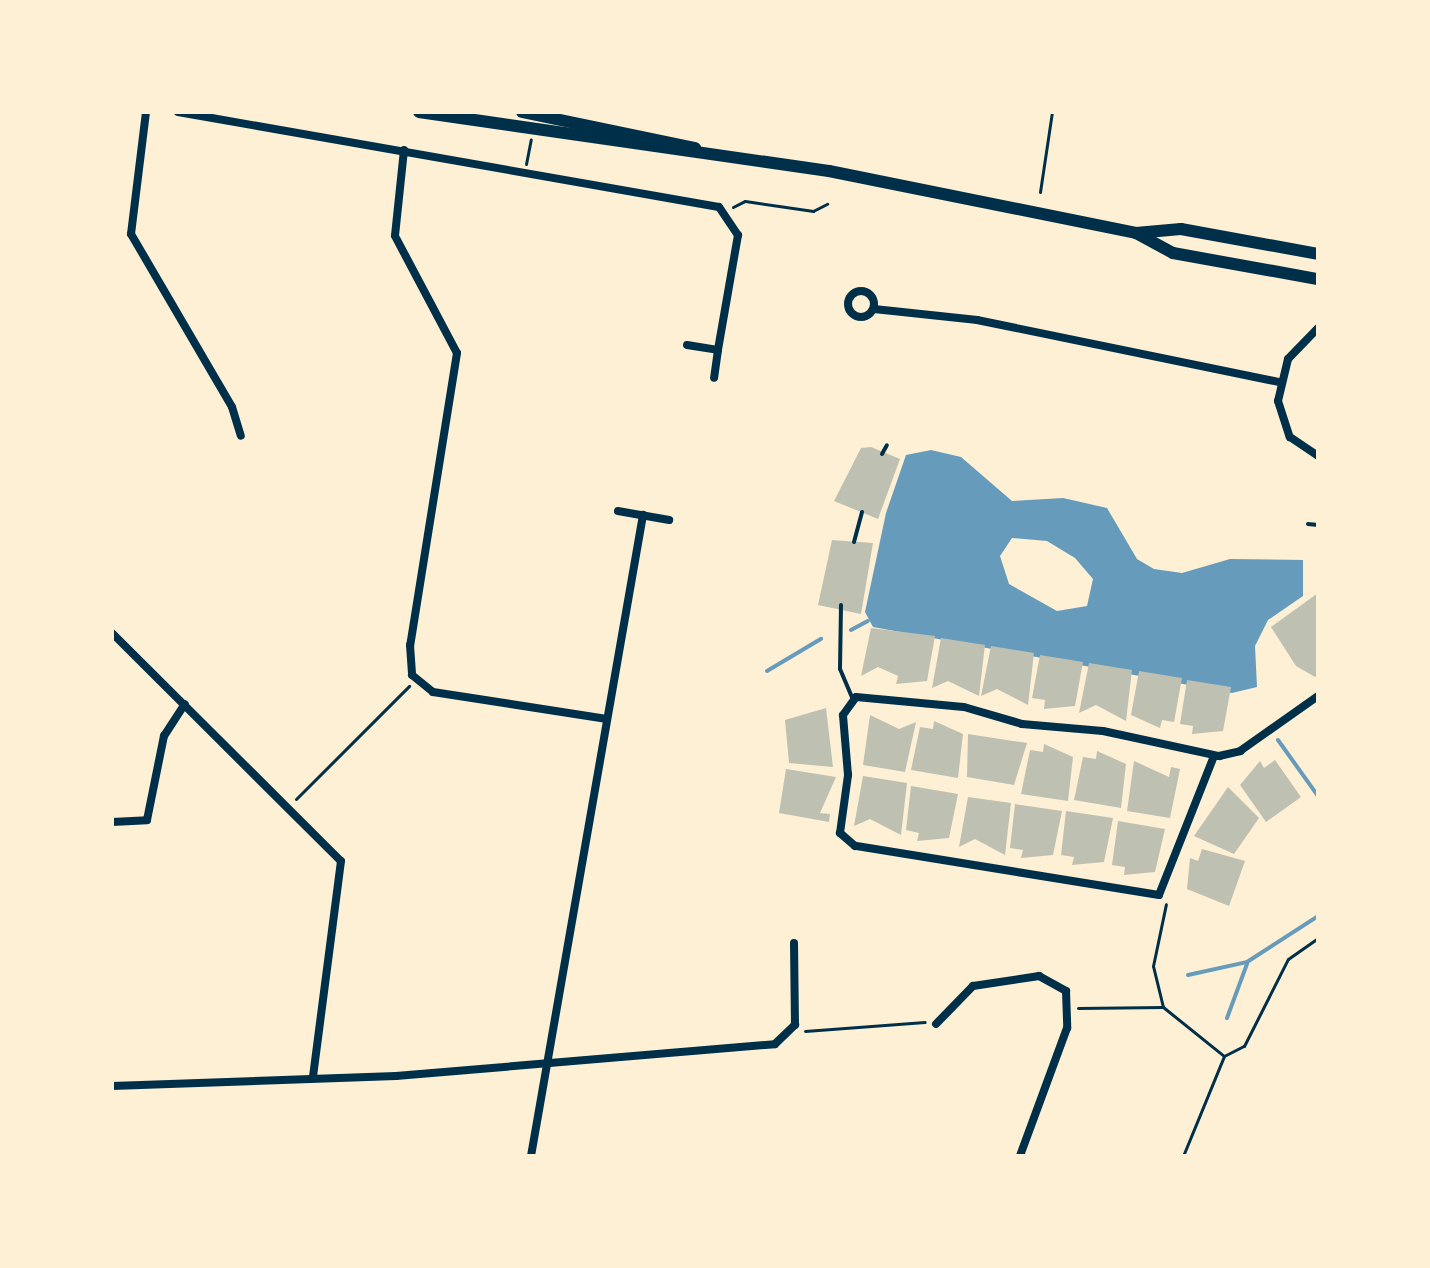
<!DOCTYPE html>
<html>
<head>
<meta charset="utf-8">
<style>
	body { margin:0 }
	#map { position:relative; width:1430px; height:1268px; overflow:hidden; background:#fdf0d5; font-family:Quicksand,sans-serif }
	div>[style] { position:absolute }
	[style*='--x'] { left:calc(var(--x)*1px); top:calc(var(--y)*1px); width:calc(var(--w)*1px); rotate:calc(var(--a)*1deg) }
	.water>* { inset:0; background:#669bbc }
	.stream>* { height:4px; margin:-2px; padding:0 2px; transform-origin:2px; border-radius:2px; background:#669bbc }
	.building>* { inset:0; background:#bec0b2 }
	.path>* { height:3px; margin:-1.5px; padding:0 1.5px; transform-origin:1.5px; border-radius:1.5px; background:#003049 }
	.service>* { height:4px; margin:-2px; padding:0 2px; transform-origin:2px; border-radius:2px; background:#003049 }
	.minor>* { height:8px; margin:-4px; padding:0 4px; transform-origin:4px; border-radius:4px; background:#003049 }
	.minor>.ring { margin:-4px; padding:0; box-sizing:content-box; background:none; border:8px solid #003049; border-radius:50% }
	.secondary>* { height:12px; margin:-6px; padding:0 6px; transform-origin:6px; border-radius:6px; background:#003049 }
	span { translate:-50% -50%; white-space:nowrap; text-align:center; line-height:1.15; -webkit-text-stroke:8px #fdf0d5; paint-order:stroke }
	.frame { position:absolute; inset:0; border:114px solid #fdf0d5; pointer-events:none }
</style>
</head>
<body>
<div id="map">
	<div class="water">
		<i style="clip-path:polygon(evenodd,931px 450px,961px 457px,1012px 501px,1063px 498px,1107px 508px,1137px 559px,1154px 569px,1182px 573px,1230px 559px,1303px 560px,1303px 596px,1268px 620px,1255px 646px,1257px 687px,1232px 693px,873px 627px,865px 612px,886px 513px,906px 455px,931px 450px,1012px 538px,1047px 541px,1075px 558px,1093px 579px,1087px 606px,1057px 611px,1009px 584px,1000px 556px,1012px 538px)"></i>
	</div>
	<div class="stream">
		<i style="--x:851;--y:630;--w:19;--a:-28"></i>
		<i style="--x:767;--y:671;--w:63;--a:-30.7"></i>
		<i style="--x:1278;--y:740;--w:69;--a:54.5"></i>
		<i style="--x:1188;--y:975;--w:60;--a:-12.4"></i>
		<i style="--x:1247;--y:962;--w:85;--a:-32.9"></i>
		<i style="--x:1227;--y:1018;--w:58;--a:-69.7"></i>
	</div>
	<div class="building">
		<i style="clip-path:polygon(871px 447px,900px 459px,878px 519px,834px 501px,861px 448px)"></i>
		<i style="clip-path:polygon(832px 540px,873px 543px,861px 614px,818px 605px)"></i>
		<i style="clip-path:polygon(1318px 593px,1318px 675px,1315px 677px,1296px 666px,1271px 627px)"></i>
		<i style="clip-path:polygon(871px 628px,935px 636px,927px 681px,896px 684px,898px 676px,878px 667px,861px 676px)"></i>
		<i style="clip-path:polygon(941px 638px,985px 645px,979px 696px,948px 681px,932px 688px)"></i>
		<i style="clip-path:polygon(991px 646px,1034px 653px,1028px 705px,997px 689px,981px 696px)"></i>
		<i style="clip-path:polygon(1040px 655px,1083px 662px,1075px 706px,1044px 709px,1045px 700px,1032px 698px)"></i>
		<i style="clip-path:polygon(1089px 663px,1132px 670px,1126px 721px,1096px 705px,1079px 713px)"></i>
		<i style="clip-path:polygon(1139px 671px,1182px 678px,1174px 722px,1162px 720px,1160px 728px,1131px 715px)"></i>
		<i style="clip-path:polygon(1187px 680px,1231px 687px,1223px 731px,1192px 734px,1193px 726px,1180px 724px)"></i>
		<i style="clip-path:polygon(826px 708px,833px 767px,789px 763px,785px 720px)"></i>
		<i style="clip-path:polygon(870px 715px,899px 729px,916px 722px,905px 772px,863px 765px)"></i>
		<i style="clip-path:polygon(934px 721px,963px 734px,958px 778px,911px 770px,920px 727px,933px 729px)"></i>
		<i style="clip-path:polygon(968px 734px,1027px 743px,1014px 785px,967px 777px)"></i>
		<i style="clip-path:polygon(1044px 744px,1073px 757px,1068px 801px,1021px 794px,1030px 750px,1043px 752px)"></i>
		<i style="clip-path:polygon(1097px 751px,1126px 764px,1121px 808px,1074px 800px,1083px 757px,1096px 759px)"></i>
		<i style="clip-path:polygon(1275px 760px,1301px 797px,1266px 822px,1240px 785px,1260px 761px,1264px 768px)"></i>
		<i style="clip-path:polygon(1134px 761px,1169px 777px,1171px 767px,1180px 769px,1170px 818px,1127px 811px)"></i>
		<i style="clip-path:polygon(786px 769px,836px 777px,820px 813px,830px 814px,829px 822px,779px 813px)"></i>
		<i style="clip-path:polygon(863px 776px,907px 783px,901px 835px,870px 819px,854px 826px)"></i>
		<i style="clip-path:polygon(911px 786px,958px 794px,949px 838px,917px 841px,919px 833px,906px 830px)"></i>
		<i style="clip-path:polygon(1228px 787px,1259px 818px,1234px 854px,1194px 836px)"></i>
		<i style="clip-path:polygon(968px 797px,1011px 803px,1005px 855px,975px 839px,959px 847px)"></i>
		<i style="clip-path:polygon(1015px 804px,1062px 811px,1053px 855px,1021px 858px,1023px 850px,1010px 848px)"></i>
		<i style="clip-path:polygon(1066px 811px,1113px 818px,1104px 862px,1072px 865px,1074px 857px,1061px 855px)"></i>
		<i style="clip-path:polygon(1118px 821px,1165px 829px,1155px 872px,1124px 875px,1125px 867px,1112px 865px)"></i>
		<i style="clip-path:polygon(1202px 849px,1245px 861px,1229px 906px,1187px 889px,1190px 858px,1198px 861px)"></i>
	</div>
	<div class="path">
		<i style="--x:526;--y:164;--w:25;--a:-79"></i>
		<i style="--x:1040;--y:192;--w:81;--a:-81.5"></i>
		<i style="--x:733;--y:207;--w:13;--a:-27"></i>
		<i style="--x:745;--y:201;--w:69;--a:8.4"></i>
		<i style="--x:813;--y:211;--w:16;--a:-27"></i>
		<i style="--x:296;--y:799;--w:160;--a:-45"></i>
		<i style="--x:1163;--y:1007;--w:42;--a:-103.7"></i>
		<i style="--x:1153;--y:966;--w:63;--a:-78.2"></i>
		<i style="--x:1078;--y:1008;--w:85;--a:-0.7"></i>
		<i style="--x:1163;--y:1007;--w:78;--a:38.8"></i>
		<i style="--x:1224;--y:1056;--w:22;--a:-27"></i>
		<i style="--x:1244;--y:1046;--w:97;--a:-63.2"></i>
		<i style="--x:1288;--y:959;--w:37;--a:-35"></i>
		<i style="--x:805;--y:1031;--w:120;--a:-4.3"></i>
		<i style="--x:1183;--y:1156;--w:108;--a:-67.7"></i>
	</div>
	<div class="service">
		<i style="--x:882;--y:454;--w:10;--a:-61"></i>
		<i style="--x:1308;--y:524;--w:10;--a:6"></i>
		<i style="--x:854;--y:542;--w:31;--a:-75"></i>
		<i style="--x:841;--y:605;--w:64;--a:90.9"></i>
		<i style="--x:840;--y:669;--w:33;--a:67"></i>
	</div>
	<div class="minor">
		<i style="--x:146;--y:112;--w:123;--a:97"></i>
		<i style="--x:131;--y:234;--w:200;--a:59.7"></i>
		<i style="--x:232;--y:407;--w:30;--a:73"></i>
		<i style="--x:178;--y:112;--w:549;--a:9.96"></i>
		<i style="--x:719;--y:207;--w:34;--a:56"></i>
		<i style="--x:738;--y:235;--w:117;--a:99.9"></i>
		<i style="--x:404;--y:150;--w:86;--a:96"></i>
		<i style="--x:395;--y:236;--w:132;--a:62.1"></i>
		<i style="--x:457;--y:353;--w:296;--a:99.1"></i>
		<i style="--x:410;--y:645;--w:30;--a:86"></i>
		<i style="--x:412;--y:675;--w:27;--a:39"></i>
		<i style="--x:433;--y:692;--w:176;--a:8.8"></i>
		<i class="ring" style="left:848px;top:291px;width:18px;height:18px"></i>
		<i style="--x:874;--y:309;--w:104;--a:6.1"></i>
		<i style="--x:977;--y:320;--w:309;--a:11.6"></i>
		<i style="--x:1318;--y:328;--w:43;--a:134.1"></i>
		<i style="--x:1288;--y:359;--w:43;--a:103.4"></i>
		<i style="--x:1278;--y:401;--w:38;--a:72"></i>
		<i style="--x:1290;--y:437;--w:34;--a:34"></i>
		<i style="--x:687;--y:345;--w:31;--a:9"></i>
		<i style="--x:718;--y:350;--w:28;--a:98"></i>
		<i style="--x:618;--y:511;--w:52;--a:10"></i>
		<i style="--x:112;--y:633;--w:323;--a:44.9"></i>
		<i style="--x:341;--y:861;--w:219;--a:97.4"></i>
		<i style="--x:1214;--y:756;--w:149;--a:111.6"></i>
		<i style="--x:1159;--y:895;--w:308;--a:-170.8"></i>
		<i style="--x:855;--y:846;--w:20;--a:-139"></i>
		<i style="--x:840;--y:833;--w:59;--a:-82.1"></i>
		<i style="--x:848;--y:775;--w:60;--a:-94.8"></i>
		<i style="--x:843;--y:715;--w:22;--a:-54"></i>
		<i style="--x:856;--y:697;--w:108;--a:5.3"></i>
		<i style="--x:964;--y:707;--w:60;--a:16.3"></i>
		<i style="--x:1022;--y:724;--w:81;--a:4.9"></i>
		<i style="--x:1103;--y:731;--w:119;--a:12.2"></i>
		<i style="--x:1219;--y:756;--w:22;--a:-13"></i>
		<i style="--x:1240;--y:751;--w:95;--a:-35.2"></i>
		<i style="--x:112;--y:822;--w:35;--a:-3"></i>
		<i style="--x:147;--y:820;--w:86;--a:-78.6"></i>
		<i style="--x:164;--y:736;--w:38;--a:-57"></i>
		<i style="--x:936;--y:1024;--w:53;--a:-45.8"></i>
		<i style="--x:973;--y:986;--w:67;--a:-8.6"></i>
		<i style="--x:1039;--y:976;--w:31;--a:29"></i>
		<i style="--x:1066;--y:991;--w:37;--a:88"></i>
		<i style="--x:1067;--y:1028;--w:136;--a:110.2"></i>
		<i style="--x:112;--y:1086;--w:284;--a:-2"></i>
		<i style="--x:396;--y:1076;--w:380;--a:-4.8"></i>
		<i style="--x:775;--y:1044;--w:28;--a:-44"></i>
		<i style="--x:795;--y:1025;--w:82;--a:-90.7"></i>
		<i style="--x:531;--y:1156;--w:651;--a:-80.09"></i>
	</div>
	<div class="secondary">
		<i style="--x:419;--y:112;--w:414;--a:8.2"></i>
		<i style="--x:829;--y:171;--w:313;--a:11.4"></i>
		<i style="--x:1136;--y:233;--w:45;--a:-5.1"></i>
		<i style="--x:1181;--y:229;--w:139;--a:10.3"></i>
		<i style="--x:522;--y:112;--w:177;--a:11.8"></i>
		<i style="--x:1136;--y:233;--w:42;--a:28.4"></i>
		<i style="--x:1173;--y:253;--w:147;--a:10.2"></i>
	</div>
	<div class="frame"></div>
</div>
</body>
</html>
